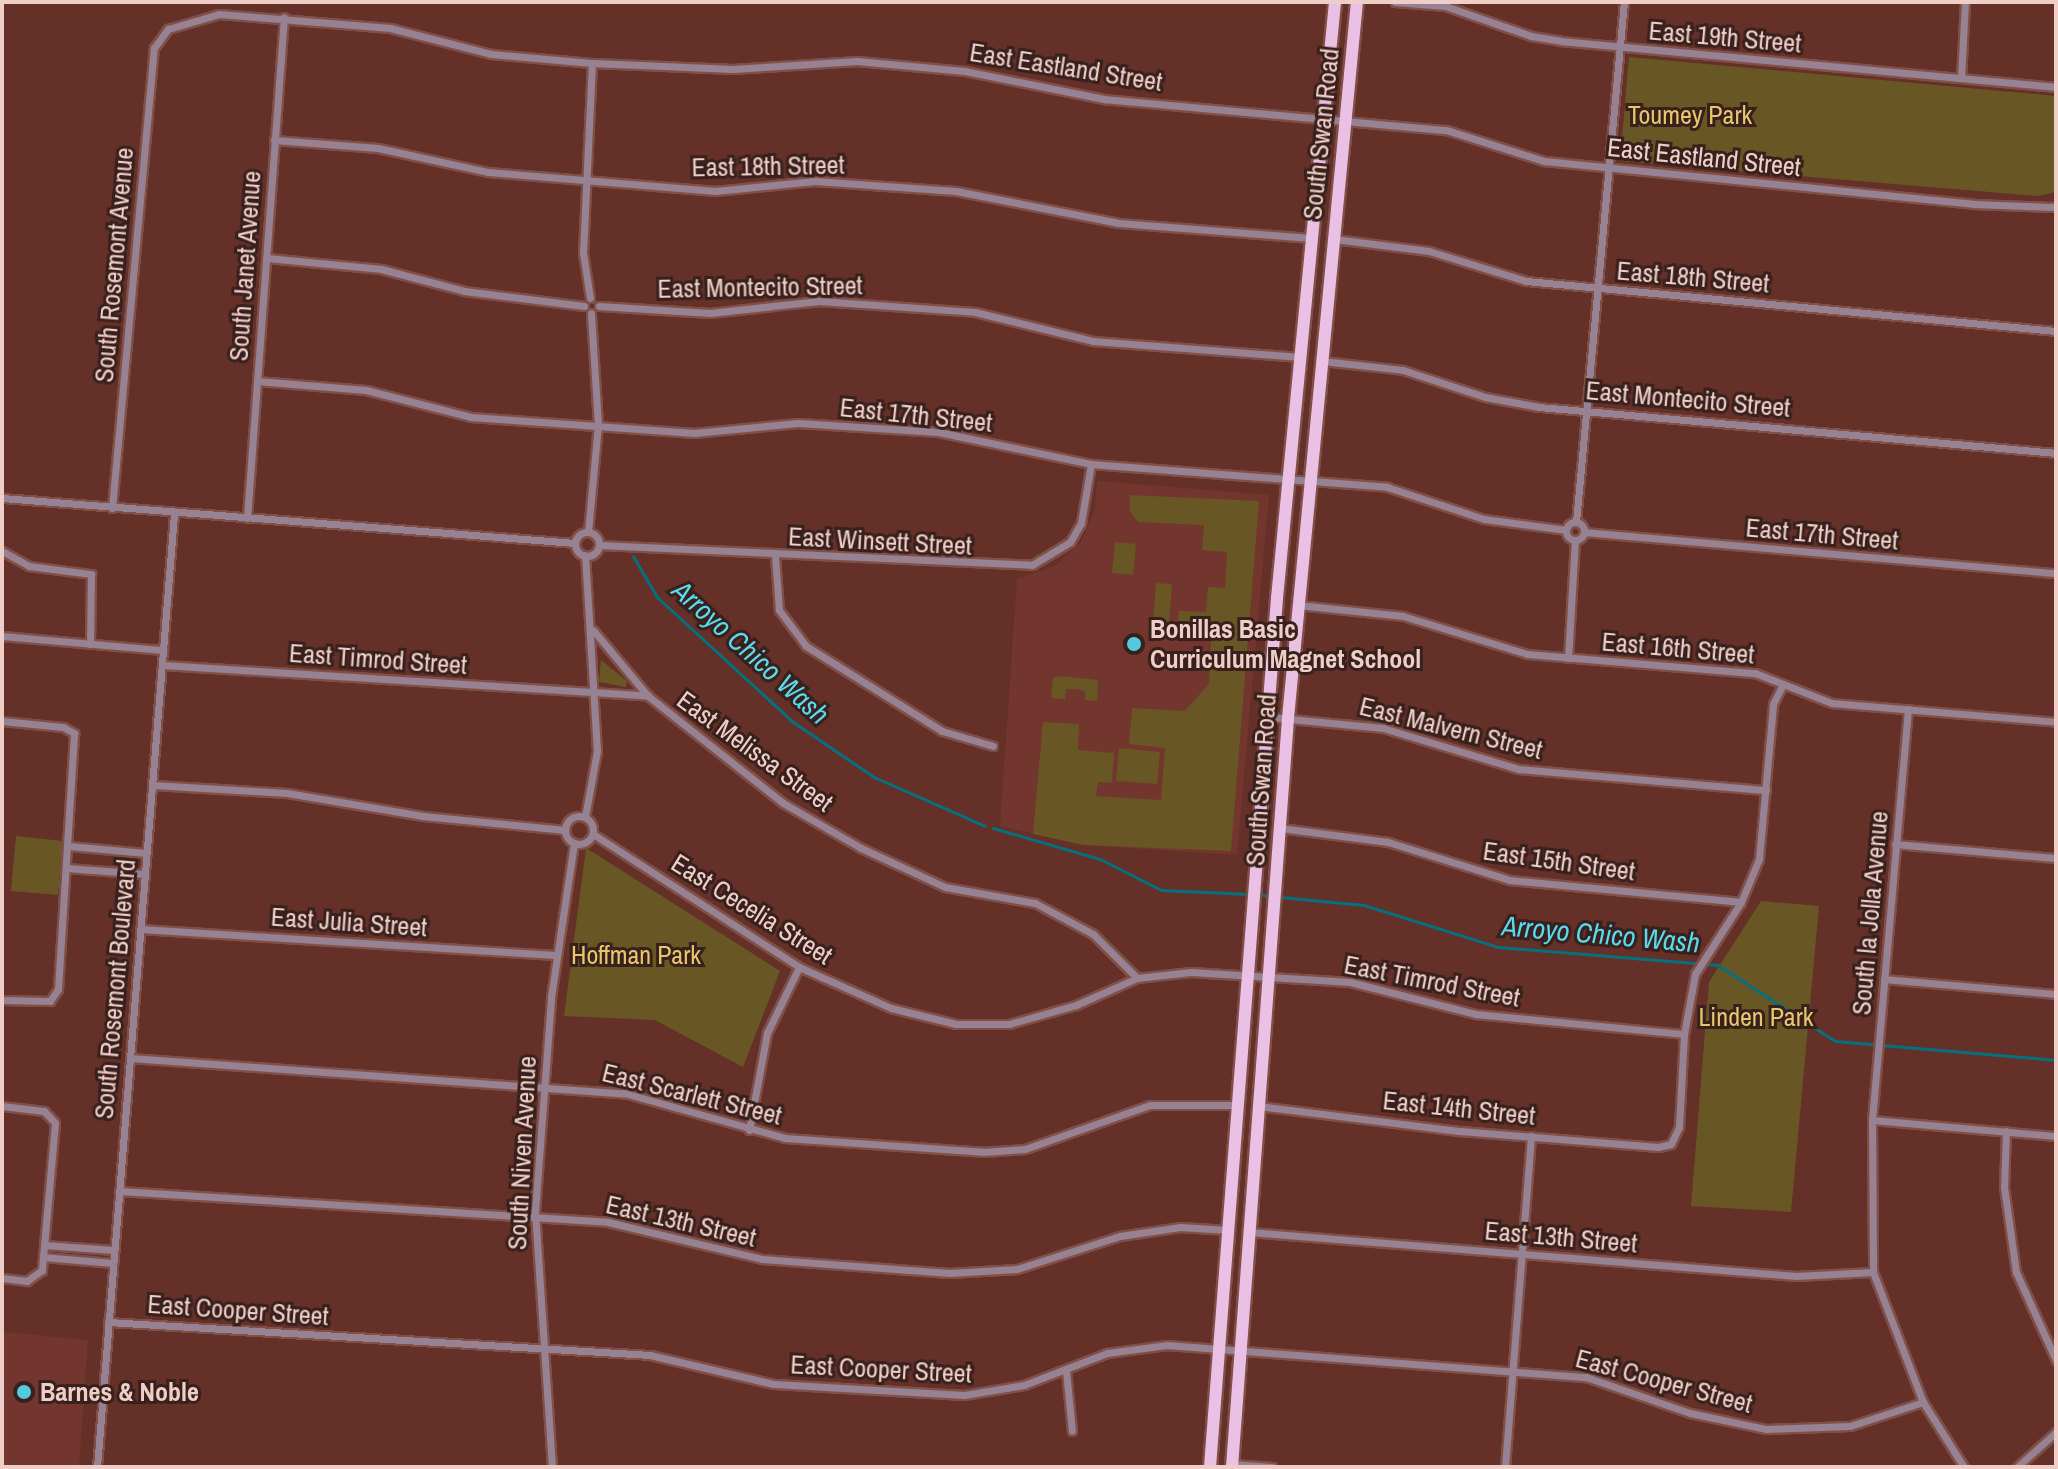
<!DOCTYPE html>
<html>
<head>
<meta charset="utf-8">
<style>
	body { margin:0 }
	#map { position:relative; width:2058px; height:1469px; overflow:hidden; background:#643028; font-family:"Archivo Narrow",sans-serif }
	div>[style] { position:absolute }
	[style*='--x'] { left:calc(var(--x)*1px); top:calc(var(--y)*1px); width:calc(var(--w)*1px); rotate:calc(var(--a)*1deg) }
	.built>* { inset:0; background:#72362e }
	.green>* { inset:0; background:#685724 }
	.stream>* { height:3px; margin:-1.5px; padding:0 1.5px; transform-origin:1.5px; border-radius:1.5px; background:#05717f }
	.roads { filter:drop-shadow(2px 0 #805048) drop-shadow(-2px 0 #805048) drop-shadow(0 2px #805048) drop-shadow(0 -2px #805048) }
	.minor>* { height:7px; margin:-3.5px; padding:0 3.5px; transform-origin:3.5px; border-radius:3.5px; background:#968293 }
	.minor>.ring { margin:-3.5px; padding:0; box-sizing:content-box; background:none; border:7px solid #968293; border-radius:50% }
	.primary>* { height:12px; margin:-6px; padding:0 6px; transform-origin:6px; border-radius:6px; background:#eac1e5 }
	.dots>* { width:22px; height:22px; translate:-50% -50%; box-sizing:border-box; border:4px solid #38201c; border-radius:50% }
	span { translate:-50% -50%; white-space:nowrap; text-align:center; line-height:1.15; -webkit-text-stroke:6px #38201c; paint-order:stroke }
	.street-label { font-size:26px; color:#efcec8 }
	.park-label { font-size:26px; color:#e7c66c }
	.poi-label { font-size:26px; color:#efcec8; font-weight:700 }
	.left { translate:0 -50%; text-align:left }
	.water-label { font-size:28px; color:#59daef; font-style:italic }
	.frame { position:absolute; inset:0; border:4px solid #efcec8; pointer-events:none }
</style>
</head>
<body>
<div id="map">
	<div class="built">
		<i style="clip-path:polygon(1097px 481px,1269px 495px,1237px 855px,1083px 845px,1000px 826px,1017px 579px,1055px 566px,1081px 542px,1095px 510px)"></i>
		<i style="clip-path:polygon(2px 1332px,88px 1340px,79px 1467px,2px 1467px)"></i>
	</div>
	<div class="green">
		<i style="clip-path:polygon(1629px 57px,2056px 96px,2056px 192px,2038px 196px,1620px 161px)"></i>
		<i style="clip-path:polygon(1130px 495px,1259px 501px,1231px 851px,1083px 845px,1033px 834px,1043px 722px,1079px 724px,1078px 750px,1114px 753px,1112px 783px,1098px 782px,1096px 796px,1161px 800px,1165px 748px,1129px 744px,1132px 708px,1185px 711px,1209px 684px,1211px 637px,1176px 635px,1179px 611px,1206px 612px,1208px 587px,1225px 588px,1227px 552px,1202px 550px,1204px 525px,1138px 522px,1130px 511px)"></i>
		<i style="clip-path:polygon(1115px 542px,1136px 544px,1133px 575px,1112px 573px)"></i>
		<i style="clip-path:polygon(1156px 583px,1172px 584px,1169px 623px,1153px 622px)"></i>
		<i style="clip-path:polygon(601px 660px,627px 681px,626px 687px,599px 682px)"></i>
		<i style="clip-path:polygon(1060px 676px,1098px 680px,1097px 701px,1085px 700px,1085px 691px,1076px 689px,1066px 689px,1065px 699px,1051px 698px,1053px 678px)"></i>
		<i style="clip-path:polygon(1119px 748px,1160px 752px,1157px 784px,1116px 781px)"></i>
		<i style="clip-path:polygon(16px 836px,63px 841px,58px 895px,11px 891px)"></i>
		<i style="clip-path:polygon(586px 848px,780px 971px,743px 1067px,655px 1020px,564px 1016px)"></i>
		<i style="clip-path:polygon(1761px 901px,1819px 906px,1791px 1212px,1691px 1206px,1709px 982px)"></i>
	</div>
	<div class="stream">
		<i style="--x:633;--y:556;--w:48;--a:59.7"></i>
		<i style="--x:657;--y:597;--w:185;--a:42.6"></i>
		<i style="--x:793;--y:722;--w:98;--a:34.2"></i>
		<i style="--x:874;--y:777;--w:121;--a:23.8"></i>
		<i style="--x:993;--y:828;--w:111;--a:16.2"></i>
		<i style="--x:1100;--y:859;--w:68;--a:26.9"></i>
		<i style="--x:1161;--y:890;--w:88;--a:2.6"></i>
		<i style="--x:1256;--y:894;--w:17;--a:7"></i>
		<i style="--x:1280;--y:897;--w:84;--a:5.4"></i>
		<i style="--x:1364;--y:905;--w:140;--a:17.4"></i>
		<i style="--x:1498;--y:947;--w:221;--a:4.7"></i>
		<i style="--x:1718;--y:965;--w:140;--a:33"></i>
		<i style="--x:1835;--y:1041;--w:222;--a:4.9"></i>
	</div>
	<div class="roads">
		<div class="minor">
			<i style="--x:1395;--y:2;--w:50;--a:4.6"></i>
			<i style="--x:1445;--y:6;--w:91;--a:19.2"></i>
			<i style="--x:1531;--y:36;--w:30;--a:9"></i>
			<i style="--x:1561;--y:41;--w:497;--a:5.3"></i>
			<i style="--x:1961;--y:78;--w:76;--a:-87"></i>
			<i style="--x:274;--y:140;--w:104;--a:4.4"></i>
			<i style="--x:378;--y:148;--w:113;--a:12.3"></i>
			<i style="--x:488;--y:172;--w:228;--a:4.8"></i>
			<i style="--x:715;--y:191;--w:100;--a:-5.7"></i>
			<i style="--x:815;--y:181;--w:141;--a:4.1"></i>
			<i style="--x:956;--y:191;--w:166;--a:11.1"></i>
			<i style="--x:1119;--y:223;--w:192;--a:4.5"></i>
			<i style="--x:1334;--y:239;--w:96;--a:7.2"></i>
			<i style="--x:1429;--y:251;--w:102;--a:17.2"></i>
			<i style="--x:1526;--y:281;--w:532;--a:5.39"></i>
			<i style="--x:267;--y:258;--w:115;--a:5.5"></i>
			<i style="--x:381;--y:269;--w:86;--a:14.8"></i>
			<i style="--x:464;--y:291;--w:121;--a:7.1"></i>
			<i style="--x:590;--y:298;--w:46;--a:-98.8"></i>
			<i style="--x:583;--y:253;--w:190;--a:-87.3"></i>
			<i style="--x:599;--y:306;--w:111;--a:3.6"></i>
			<i style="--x:710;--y:313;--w:110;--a:-6.3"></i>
			<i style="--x:819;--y:301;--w:156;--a:4"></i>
			<i style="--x:975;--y:312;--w:122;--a:13.8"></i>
			<i style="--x:1093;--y:341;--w:208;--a:4.4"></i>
			<i style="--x:1322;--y:361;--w:81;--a:6.3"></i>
			<i style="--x:1403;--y:370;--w:86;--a:18.2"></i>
			<i style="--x:1485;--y:397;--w:55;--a:10.5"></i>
			<i style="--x:1539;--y:407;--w:519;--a:5.08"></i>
			<i style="--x:257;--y:381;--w:109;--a:4.7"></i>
			<i style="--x:366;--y:390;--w:108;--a:14.4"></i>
			<i style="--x:471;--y:417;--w:224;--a:4.1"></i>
			<i style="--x:694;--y:433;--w:104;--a:-5.5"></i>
			<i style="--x:798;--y:423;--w:140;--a:3.7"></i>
			<i style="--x:938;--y:432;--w:156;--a:11.8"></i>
			<i style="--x:1091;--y:464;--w:297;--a:4.4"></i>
			<i style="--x:1387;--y:487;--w:102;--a:18.3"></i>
			<i style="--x:1484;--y:519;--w:83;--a:7.6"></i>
			<i style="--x:2;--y:498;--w:575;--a:4.49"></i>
			<i style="--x:112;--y:508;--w:462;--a:-84.8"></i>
			<i style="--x:154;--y:48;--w:24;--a:-54"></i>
			<i style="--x:168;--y:29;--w:53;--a:-16.4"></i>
			<i style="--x:219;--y:14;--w:172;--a:4.7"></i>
			<i style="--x:390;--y:28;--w:104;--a:14.4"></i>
			<i style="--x:491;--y:54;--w:101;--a:5.1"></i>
			<i style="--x:592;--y:63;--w:141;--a:2.4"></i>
			<i style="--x:733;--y:69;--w:124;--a:-3.7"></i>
			<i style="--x:857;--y:61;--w:108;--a:5.3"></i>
			<i style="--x:965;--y:71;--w:142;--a:11.4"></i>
			<i style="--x:1104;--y:99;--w:343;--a:5.2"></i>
			<i style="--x:1446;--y:130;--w:103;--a:17.6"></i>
			<i style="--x:1544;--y:161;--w:431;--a:5.7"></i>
			<i style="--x:1973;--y:204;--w:83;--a:2.1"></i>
			<i style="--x:247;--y:518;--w:502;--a:-85.78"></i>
			<i class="ring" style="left:1566px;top:522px;width:11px;height:11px"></i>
			<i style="--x:1576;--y:522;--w:522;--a:-84.73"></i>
			<i style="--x:588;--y:532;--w:107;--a:-84.7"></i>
			<i style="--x:598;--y:425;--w:112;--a:-93.6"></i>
			<i style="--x:1584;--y:532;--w:474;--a:5"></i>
			<i class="ring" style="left:575px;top:532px;width:17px;height:17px"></i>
			<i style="--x:599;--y:545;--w:433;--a:2.6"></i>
			<i style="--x:1032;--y:565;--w:44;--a:-31.2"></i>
			<i style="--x:1070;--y:542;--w:22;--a:-60"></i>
			<i style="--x:1081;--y:523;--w:60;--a:-80.4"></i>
			<i style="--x:2;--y:551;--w:31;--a:29"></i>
			<i style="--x:29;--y:566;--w:63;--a:7.4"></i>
			<i style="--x:91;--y:574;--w:70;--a:90.8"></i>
			<i style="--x:775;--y:556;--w:54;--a:85.8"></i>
			<i style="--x:779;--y:610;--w:45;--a:53.1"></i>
			<i style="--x:806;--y:646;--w:160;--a:32"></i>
			<i style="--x:942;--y:731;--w:53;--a:16.4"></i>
			<i style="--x:1298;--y:605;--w:106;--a:6"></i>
			<i style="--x:1403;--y:616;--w:130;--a:17"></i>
			<i style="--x:1527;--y:654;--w:229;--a:4.8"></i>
			<i style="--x:1755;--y:673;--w:83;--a:21.3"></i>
			<i style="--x:1832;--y:703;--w:225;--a:4.8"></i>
			<i style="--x:593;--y:630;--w:86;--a:50.2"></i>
			<i style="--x:2;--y:636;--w:162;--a:5"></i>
			<i style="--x:1568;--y:658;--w:118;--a:-86.6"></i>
			<i style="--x:162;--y:665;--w:487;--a:3.6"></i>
			<i style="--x:648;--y:696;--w:172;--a:38.4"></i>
			<i style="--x:783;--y:803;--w:90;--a:30"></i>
			<i style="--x:861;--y:848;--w:93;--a:24.9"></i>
			<i style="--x:945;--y:887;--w:91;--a:10.1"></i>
			<i style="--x:1035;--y:903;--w:66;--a:28.1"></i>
			<i style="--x:1093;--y:934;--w:62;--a:45"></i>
			<i style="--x:1908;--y:709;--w:413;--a:95"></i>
			<i style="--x:1872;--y:1120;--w:152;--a:89.6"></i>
			<i style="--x:1873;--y:1272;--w:139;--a:69"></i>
			<i style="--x:1923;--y:1402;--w:77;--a:57.8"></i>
			<i style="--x:1269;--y:717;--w:115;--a:5.5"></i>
			<i style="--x:1383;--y:728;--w:142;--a:16.8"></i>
			<i style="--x:1519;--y:769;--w:248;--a:4.9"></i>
			<i style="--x:2;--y:721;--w:61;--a:5.6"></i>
			<i style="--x:63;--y:727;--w:13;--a:29"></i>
			<i style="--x:153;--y:785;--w:134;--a:3.4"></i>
			<i style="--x:287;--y:793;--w:138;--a:9.6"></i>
			<i style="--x:423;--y:816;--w:143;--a:5.6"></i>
			<i class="ring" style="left:565px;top:816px;width:21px;height:21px"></i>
			<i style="--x:585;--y:817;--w:67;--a:-79.7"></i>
			<i style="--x:597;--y:751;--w:196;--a:-93.5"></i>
			<i style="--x:1280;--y:828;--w:109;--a:7.4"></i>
			<i style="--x:1388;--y:842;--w:128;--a:17.3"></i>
			<i style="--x:1510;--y:880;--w:232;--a:5.4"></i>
			<i style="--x:593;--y:834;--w:245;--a:32.8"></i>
			<i style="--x:799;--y:967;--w:101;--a:24"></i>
			<i style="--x:891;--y:1008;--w:67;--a:13.8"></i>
			<i style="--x:956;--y:1024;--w:53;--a:0"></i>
			<i style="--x:1009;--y:1024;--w:70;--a:-15.8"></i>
			<i style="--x:1076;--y:1005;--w:67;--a:-23.9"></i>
			<i style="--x:1137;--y:978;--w:54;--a:-6.3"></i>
			<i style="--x:1191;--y:972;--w:159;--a:3.6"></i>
			<i style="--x:1350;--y:982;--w:130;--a:14.3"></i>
			<i style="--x:1476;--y:1014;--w:209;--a:5.5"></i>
			<i style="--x:1895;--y:844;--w:162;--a:5"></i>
			<i style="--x:69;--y:846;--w:77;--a:5.2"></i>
			<i style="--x:67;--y:868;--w:78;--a:4.4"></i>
			<i style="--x:140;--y:929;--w:416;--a:3.6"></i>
			<i style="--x:1884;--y:979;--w:173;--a:5"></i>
			<i style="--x:2;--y:1000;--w:48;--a:1.2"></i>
			<i style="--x:50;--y:1001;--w:14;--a:-56"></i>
			<i style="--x:58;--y:989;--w:256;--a:-86.4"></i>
			<i style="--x:130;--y:1058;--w:495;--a:4.1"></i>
			<i style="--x:624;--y:1093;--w:167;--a:15.6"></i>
			<i style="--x:785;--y:1138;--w:198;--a:4"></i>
			<i style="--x:983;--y:1152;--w:42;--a:-4.1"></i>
			<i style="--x:1025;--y:1149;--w:133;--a:-19.4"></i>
			<i style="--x:1150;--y:1105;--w:88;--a:0"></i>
			<i style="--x:2;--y:1106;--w:42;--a:6.8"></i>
			<i style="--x:44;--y:1111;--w:16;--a:47"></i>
			<i style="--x:55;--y:1123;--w:148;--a:95.1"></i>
			<i style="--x:42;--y:1270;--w:19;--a:144"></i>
			<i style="--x:27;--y:1281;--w:25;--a:-173"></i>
			<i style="--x:1258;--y:1106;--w:204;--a:7.1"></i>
			<i style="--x:1460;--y:1131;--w:199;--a:4.6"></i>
			<i style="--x:1658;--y:1147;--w:13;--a:-13"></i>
			<i style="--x:1671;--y:1144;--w:19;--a:-65"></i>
			<i style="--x:1679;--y:1127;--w:93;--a:-86.9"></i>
			<i style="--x:1684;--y:1034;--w:61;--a:-79.6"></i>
			<i style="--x:1695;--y:974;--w:85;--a:-57.4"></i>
			<i style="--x:1741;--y:902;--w:47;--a:-67.3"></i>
			<i style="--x:1759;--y:859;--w:156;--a:-84.8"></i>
			<i style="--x:1773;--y:704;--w:22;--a:-63"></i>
			<i style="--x:1872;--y:1120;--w:185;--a:5"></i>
			<i style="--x:749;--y:1130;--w:99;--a:-79.5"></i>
			<i style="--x:767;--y:1033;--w:73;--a:-64.1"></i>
			<i style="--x:2006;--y:1131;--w:56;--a:92"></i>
			<i style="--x:2004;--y:1187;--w:86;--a:82"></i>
			<i style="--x:2016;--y:1272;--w:97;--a:65.6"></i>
			<i style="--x:119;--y:1191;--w:490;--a:3.6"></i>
			<i style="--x:608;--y:1222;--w:158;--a:13.5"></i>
			<i style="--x:762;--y:1259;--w:188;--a:4.3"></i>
			<i style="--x:949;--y:1273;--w:68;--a:-3.4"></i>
			<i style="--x:1017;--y:1269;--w:108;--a:-17.8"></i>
			<i style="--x:1120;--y:1236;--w:61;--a:-8.5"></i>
			<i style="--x:1180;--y:1227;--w:48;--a:3.6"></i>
			<i style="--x:1249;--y:1232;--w:549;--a:4.6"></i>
			<i style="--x:1796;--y:1276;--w:77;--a:-3"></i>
			<i style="--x:44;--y:1245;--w:70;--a:4.1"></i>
			<i style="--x:43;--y:1257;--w:70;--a:4.9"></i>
			<i style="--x:108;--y:1322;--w:543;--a:3.48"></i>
			<i style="--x:650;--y:1355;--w:127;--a:13.2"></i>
			<i style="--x:774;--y:1384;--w:190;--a:3.3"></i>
			<i style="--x:964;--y:1395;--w:61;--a:-9.5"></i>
			<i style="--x:1024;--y:1385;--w:89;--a:-21.1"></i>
			<i style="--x:1107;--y:1353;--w:61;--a:-7.6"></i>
			<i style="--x:1167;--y:1345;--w:420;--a:4.4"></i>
			<i style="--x:1586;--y:1377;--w:110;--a:19.1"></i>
			<i style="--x:1690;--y:1413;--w:78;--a:11.9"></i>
			<i style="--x:1766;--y:1429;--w:84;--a:-2"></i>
			<i style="--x:1850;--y:1426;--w:77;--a:-18.2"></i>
			<i style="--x:1066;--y:1371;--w:60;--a:84.3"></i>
			<i style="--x:1232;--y:1464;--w:40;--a:4.3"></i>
			<i style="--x:97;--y:1467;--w:956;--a:-85.38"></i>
			<i style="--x:552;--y:1467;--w:256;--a:-93.8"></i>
			<i style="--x:535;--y:1212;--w:216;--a:-85.7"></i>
			<i style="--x:551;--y:997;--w:156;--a:-81.5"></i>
			<i style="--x:1505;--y:1467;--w:332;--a:-85.5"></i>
			<i style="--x:2017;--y:1467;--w:52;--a:-41.9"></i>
		</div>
		<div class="primary">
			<i style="--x:1210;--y:1467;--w:872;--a:-85.59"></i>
			<i style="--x:1277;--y:598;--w:599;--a:-84.44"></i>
			<i style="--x:1232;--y:1467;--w:751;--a:-85.72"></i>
			<i style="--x:1288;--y:718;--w:719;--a:-84.5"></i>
		</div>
	</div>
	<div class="dots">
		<i style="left:1134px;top:644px;background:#54cadd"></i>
		<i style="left:24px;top:1392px;background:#54cadd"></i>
	</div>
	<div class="street-label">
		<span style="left:1725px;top:37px;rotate:5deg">East 19th Street</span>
		<span style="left:1066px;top:67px;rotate:9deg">East Eastland Street</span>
		<span style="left:1321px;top:134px;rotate:-84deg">South Swan Road</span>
		<span style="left:1704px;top:157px;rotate:6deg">East Eastland Street</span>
		<span style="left:768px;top:166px;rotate:-1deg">East 18th Street</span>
		<span style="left:114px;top:265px;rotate:-85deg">South Rosemont Avenue</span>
		<span style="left:245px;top:266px;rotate:-86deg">South Janet Avenue</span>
		<span style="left:1693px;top:277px;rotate:5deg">East 18th Street</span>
		<span style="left:760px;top:287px;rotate:-1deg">East Montecito Street</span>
		<span style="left:1688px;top:399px;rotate:5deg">East Montecito Street</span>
		<span style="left:916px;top:415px;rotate:6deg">East 17th Street</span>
		<span style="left:1822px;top:534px;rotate:5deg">East 17th Street</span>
		<span style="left:880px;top:541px;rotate:3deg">East Winsett Street</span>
		<span style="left:1678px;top:648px;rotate:5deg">East 16th Street</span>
		<span style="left:378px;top:659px;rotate:4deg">East Timrod Street</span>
		<span style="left:1451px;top:728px;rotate:14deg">East Malvern Street</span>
		<span style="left:755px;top:751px;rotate:36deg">East Melissa Street</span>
		<span style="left:1261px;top:780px;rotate:-86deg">South Swan Road</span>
		<span style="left:1559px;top:861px;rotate:8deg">East 15th Street</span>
		<span style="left:752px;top:909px;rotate:32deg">East Cecelia Street</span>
		<span style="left:1870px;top:913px;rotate:-85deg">South la Jolla Avenue</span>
		<span style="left:349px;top:922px;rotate:4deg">East Julia Street</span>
		<span style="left:1432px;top:981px;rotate:11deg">East Timrod Street</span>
		<span style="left:115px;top:989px;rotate:-85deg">South Rosemont Boulevard</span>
		<span style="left:692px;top:1094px;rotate:14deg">East Scarlett Street</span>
		<span style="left:1459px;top:1108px;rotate:6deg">East 14th Street</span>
		<span style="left:522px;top:1153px;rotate:-87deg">South Niven Avenue</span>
		<span style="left:681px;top:1221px;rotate:13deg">East 13th Street</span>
		<span style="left:1561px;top:1237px;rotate:5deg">East 13th Street</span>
		<span style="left:238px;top:1310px;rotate:4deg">East Cooper Street</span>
		<span style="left:881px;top:1369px;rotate:3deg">East Cooper Street</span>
		<span style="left:1664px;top:1381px;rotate:15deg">East Cooper Street</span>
	</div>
	<div class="park-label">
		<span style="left:1690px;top:115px">Toumey Park</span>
		<span style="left:636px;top:955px">Hoffman Park</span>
		<span style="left:1756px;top:1017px">Linden Park</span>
	</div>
	<div class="poi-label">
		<span class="left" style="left:1150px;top:644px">Bonillas Basic<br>Curriculum Magnet School</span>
		<span class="left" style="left:40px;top:1392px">Barnes &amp; Noble</span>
	</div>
	<div class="water-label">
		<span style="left:751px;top:652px;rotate:42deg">Arroyo Chico Wash</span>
		<span style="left:1601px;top:934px;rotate:5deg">Arroyo Chico Wash</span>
	</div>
	<div class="frame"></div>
</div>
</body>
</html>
